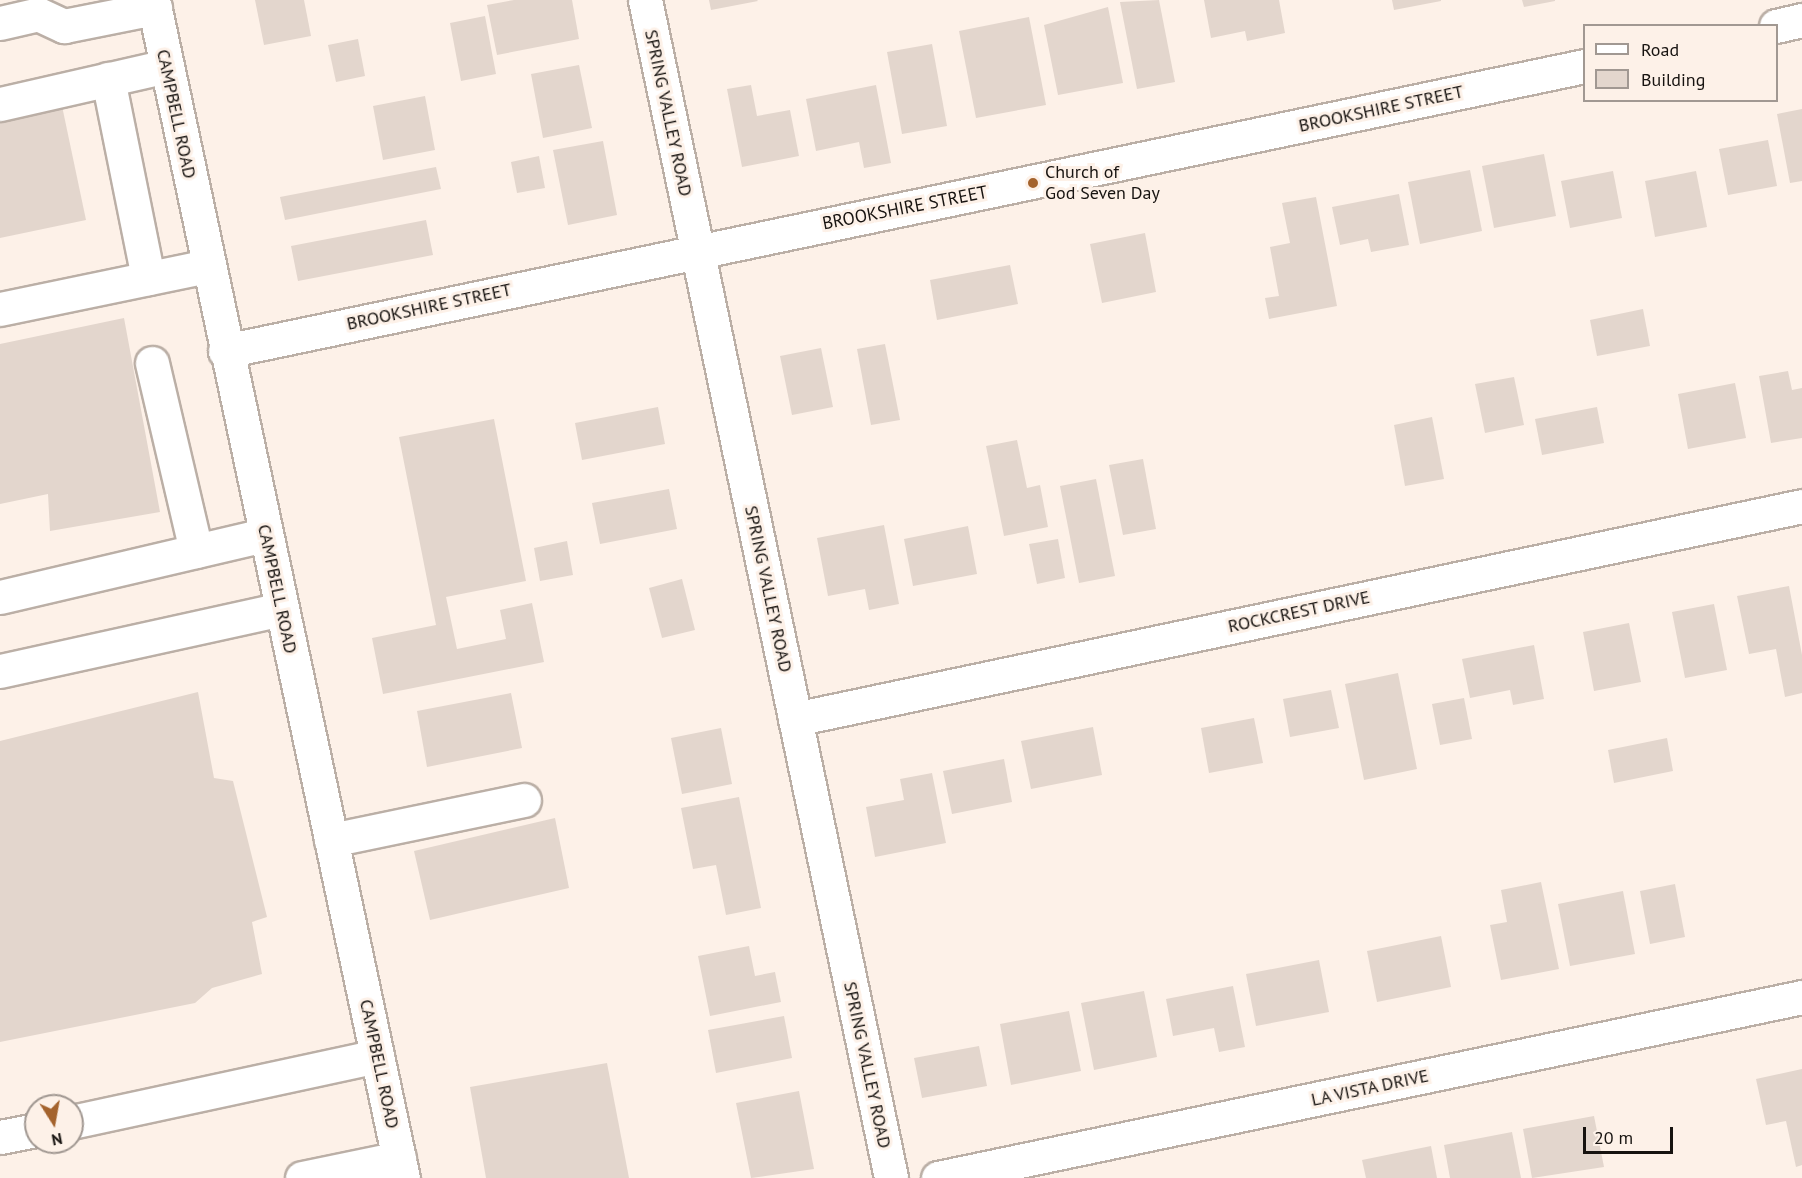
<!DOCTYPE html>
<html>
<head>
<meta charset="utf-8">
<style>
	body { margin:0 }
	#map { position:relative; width:1802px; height:1178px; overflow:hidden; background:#fdf1e8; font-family:"PT Sans",sans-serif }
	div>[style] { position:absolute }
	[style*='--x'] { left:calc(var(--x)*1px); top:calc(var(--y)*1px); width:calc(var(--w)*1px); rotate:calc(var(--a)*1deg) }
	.building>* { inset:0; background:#e3d6cd }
	.roads { filter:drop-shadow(2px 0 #bbafa6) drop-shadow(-2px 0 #bbafa6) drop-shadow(0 2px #bbafa6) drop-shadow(0 -2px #bbafa6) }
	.minor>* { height:33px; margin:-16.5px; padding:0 16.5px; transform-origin:16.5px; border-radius:16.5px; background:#fff }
	.dots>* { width:16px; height:16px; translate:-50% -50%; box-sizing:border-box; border:3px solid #fdf1e8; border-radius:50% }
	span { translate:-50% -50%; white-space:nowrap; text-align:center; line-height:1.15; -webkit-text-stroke:6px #fdf1e8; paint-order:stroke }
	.street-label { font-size:18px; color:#171310 }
	.poi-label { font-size:18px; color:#171310 }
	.left { translate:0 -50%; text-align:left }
	.legend { position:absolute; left:1583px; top:24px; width:195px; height:78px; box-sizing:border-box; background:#fdf1e8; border:2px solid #a19892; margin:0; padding:8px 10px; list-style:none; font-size:18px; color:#171310 }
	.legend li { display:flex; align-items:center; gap:12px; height:30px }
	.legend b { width:30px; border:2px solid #a19892 }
	.north { position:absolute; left:24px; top:1094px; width:60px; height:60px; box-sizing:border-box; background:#fdf1e8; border:2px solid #a19892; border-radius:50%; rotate:169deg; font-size:16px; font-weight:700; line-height:24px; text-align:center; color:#171310 }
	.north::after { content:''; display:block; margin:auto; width:21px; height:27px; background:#a4632d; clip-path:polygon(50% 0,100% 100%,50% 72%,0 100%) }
	.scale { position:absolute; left:1583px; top:1127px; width:90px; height:27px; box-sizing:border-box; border:3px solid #171310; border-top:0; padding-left:8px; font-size:18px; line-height:21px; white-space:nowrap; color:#171310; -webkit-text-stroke:4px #fdf1e8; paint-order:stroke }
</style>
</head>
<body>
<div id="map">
	<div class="building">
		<i style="clip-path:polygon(255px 0,304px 0,311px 36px,264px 45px)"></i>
		<i style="clip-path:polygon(514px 0,572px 0,579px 39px,497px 55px,487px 5px)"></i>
		<i style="clip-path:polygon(709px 0,757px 0,758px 1px,711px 10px)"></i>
		<i style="clip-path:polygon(1159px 0,1175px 82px,1137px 89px,1120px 2px)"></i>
		<i style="clip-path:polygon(1204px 0,1279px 0,1285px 33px,1247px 41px,1245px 31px,1211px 38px)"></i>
		<i style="clip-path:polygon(1392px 0,1441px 0,1441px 1px,1394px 10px)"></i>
		<i style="clip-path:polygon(1522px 0,1555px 0,1555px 1px,1524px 7px)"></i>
		<i style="clip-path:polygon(1108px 7px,1123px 83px,1058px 95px,1044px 25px)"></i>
		<i style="clip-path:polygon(485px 16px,496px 74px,461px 81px,450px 23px)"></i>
		<i style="clip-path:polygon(1029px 17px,1046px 105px,976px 118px,959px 31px)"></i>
		<i style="clip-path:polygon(358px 39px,365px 76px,336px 82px,328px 45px)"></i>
		<i style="clip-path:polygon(932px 44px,947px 126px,902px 134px,887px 52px)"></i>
		<i style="clip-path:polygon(579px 65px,592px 128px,543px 138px,531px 74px)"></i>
		<i style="clip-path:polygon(751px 85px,757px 116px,790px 110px,799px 156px,742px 167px,727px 89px)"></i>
		<i style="clip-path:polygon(876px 85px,891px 163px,864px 168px,859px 142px,816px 151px,806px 99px)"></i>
		<i style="clip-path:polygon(425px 96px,435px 150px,383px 160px,373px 106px)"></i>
		<i style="clip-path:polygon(62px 106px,86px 220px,0 238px,0 121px)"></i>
		<i style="clip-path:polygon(1802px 109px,1802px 181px,1790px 183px,1777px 114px)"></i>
		<i style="clip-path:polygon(1768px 140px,1777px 186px,1728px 195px,1719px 149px)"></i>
		<i style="clip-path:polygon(603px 141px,617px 215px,568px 225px,553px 150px)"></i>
		<i style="clip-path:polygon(1544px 154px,1556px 216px,1494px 228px,1482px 166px)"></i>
		<i style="clip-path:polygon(539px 156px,545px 188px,517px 193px,511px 162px)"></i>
		<i style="clip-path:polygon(436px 167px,441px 189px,285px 220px,280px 197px)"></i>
		<i style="clip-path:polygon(1470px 170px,1482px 231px,1420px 244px,1408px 182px)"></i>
		<i style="clip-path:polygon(1613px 171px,1622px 218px,1570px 228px,1561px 181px)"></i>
		<i style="clip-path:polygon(1696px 171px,1707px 227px,1655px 237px,1645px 181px)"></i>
		<i style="clip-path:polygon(1399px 194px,1409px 245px,1371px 252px,1368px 239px,1340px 245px,1332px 207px)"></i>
		<i style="clip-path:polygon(1316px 197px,1337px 306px,1269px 319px,1265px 298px,1279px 296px,1270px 247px,1290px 243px,1282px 203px)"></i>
		<i style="clip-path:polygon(426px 220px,433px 255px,298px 281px,291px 246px)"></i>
		<i style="clip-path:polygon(1145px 233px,1156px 292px,1102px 303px,1090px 244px)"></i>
		<i style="clip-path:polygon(1010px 265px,1018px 304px,937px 320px,930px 280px)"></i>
		<i style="clip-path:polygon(1643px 309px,1650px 346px,1597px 356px,1590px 320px)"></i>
		<i style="clip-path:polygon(124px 318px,160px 512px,50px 531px,48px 494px,0 504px,0 344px)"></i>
		<i style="clip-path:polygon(885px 344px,900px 420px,871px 425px,857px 349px)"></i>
		<i style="clip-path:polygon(821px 348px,833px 407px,792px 415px,780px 356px)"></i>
		<i style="clip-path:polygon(1788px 371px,1792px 390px,1802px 388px,1802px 438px,1771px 443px,1759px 376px)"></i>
		<i style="clip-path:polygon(1514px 377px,1524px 425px,1485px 433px,1475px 384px)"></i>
		<i style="clip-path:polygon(1735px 383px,1746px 438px,1688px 449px,1678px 394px)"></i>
		<i style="clip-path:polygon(658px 407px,665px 444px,582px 460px,575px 423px)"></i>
		<i style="clip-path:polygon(1597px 407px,1604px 443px,1542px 455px,1535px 419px)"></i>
		<i style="clip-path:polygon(1432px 417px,1444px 479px,1405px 486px,1394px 425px)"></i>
		<i style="clip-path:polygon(494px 419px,526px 581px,446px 597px,457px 649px,506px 639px,500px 610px,532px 603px,544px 662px,383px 694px,372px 638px,436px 625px,399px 437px)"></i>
		<i style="clip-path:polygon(1017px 440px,1027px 488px,1040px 485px,1048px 527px,1004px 536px,986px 446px)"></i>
		<i style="clip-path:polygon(1143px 459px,1156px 529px,1123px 535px,1109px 465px)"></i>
		<i style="clip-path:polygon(1096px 479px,1115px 576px,1079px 583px,1060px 486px)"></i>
		<i style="clip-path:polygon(669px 489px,677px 529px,600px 544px,592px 503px)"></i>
		<i style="clip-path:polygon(884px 525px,899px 604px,869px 610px,865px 589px,828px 596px,817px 538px)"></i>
		<i style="clip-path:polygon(968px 526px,977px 574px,913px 586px,904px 539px)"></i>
		<i style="clip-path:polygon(1058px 539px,1065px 578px,1037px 584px,1029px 544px)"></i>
		<i style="clip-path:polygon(567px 541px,573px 575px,540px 581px,534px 548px)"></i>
		<i style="clip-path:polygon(682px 579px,695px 630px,662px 638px,649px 588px)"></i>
		<i style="clip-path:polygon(1789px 586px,1802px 655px,1802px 693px,1785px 697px,1776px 649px,1749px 654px,1737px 596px)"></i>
		<i style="clip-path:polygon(1714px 604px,1727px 670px,1685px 678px,1672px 612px)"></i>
		<i style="clip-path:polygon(1629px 623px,1641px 682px,1594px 691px,1583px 632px)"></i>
		<i style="clip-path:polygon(1534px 645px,1544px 699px,1513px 705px,1510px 690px,1470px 698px,1462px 659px)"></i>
		<i style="clip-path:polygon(1398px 673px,1417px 769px,1364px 780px,1345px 684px)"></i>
		<i style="clip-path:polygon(1331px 690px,1339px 728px,1290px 737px,1283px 699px)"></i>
		<i style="clip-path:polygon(198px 692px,214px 778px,233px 781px,267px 917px,252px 922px,262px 974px,212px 988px,195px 1003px,0 1042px,0 741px)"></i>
		<i style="clip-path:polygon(511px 693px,522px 748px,427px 767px,417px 711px)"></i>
		<i style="clip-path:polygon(1464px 698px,1472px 739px,1440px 745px,1432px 704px)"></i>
		<i style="clip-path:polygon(1254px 718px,1263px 763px,1209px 773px,1201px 728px)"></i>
		<i style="clip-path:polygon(1093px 727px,1102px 775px,1031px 789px,1021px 741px)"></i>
		<i style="clip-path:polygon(721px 728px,732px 784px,682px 794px,671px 738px)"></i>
		<i style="clip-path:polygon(1667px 738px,1673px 771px,1614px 783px,1608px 750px)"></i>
		<i style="clip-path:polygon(1004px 759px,1012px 802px,952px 814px,943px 771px)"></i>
		<i style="clip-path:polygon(932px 773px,946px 843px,875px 857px,866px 807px,904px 800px,900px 779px)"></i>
		<i style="clip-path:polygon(739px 797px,761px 908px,726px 915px,716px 865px,693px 869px,681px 808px)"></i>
		<i style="clip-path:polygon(555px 818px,569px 888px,430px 920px,414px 851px)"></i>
		<i style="clip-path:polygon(1541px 882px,1559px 969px,1501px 980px,1490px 925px,1507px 922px,1501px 890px)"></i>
		<i style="clip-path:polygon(1675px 884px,1685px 937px,1650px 944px,1640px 891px)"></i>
		<i style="clip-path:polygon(1623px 891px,1635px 954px,1570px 966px,1558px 904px)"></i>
		<i style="clip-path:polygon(1441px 936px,1451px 987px,1377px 1002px,1367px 951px)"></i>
		<i style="clip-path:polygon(749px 946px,755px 976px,775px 972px,781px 1002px,710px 1016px,698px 956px)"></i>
		<i style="clip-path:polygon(1319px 960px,1329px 1012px,1256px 1026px,1246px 974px)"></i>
		<i style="clip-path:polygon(1233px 986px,1245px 1047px,1219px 1052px,1214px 1028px,1173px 1036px,1166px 999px)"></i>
		<i style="clip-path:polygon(1144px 991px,1157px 1057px,1094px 1070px,1081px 1003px)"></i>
		<i style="clip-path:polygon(1069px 1011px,1081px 1071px,1011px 1085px,1000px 1024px)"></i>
		<i style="clip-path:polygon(784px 1016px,792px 1058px,716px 1073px,708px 1030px)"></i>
		<i style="clip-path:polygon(979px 1046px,987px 1086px,922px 1098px,914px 1058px)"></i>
		<i style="clip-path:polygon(607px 1063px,629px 1178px,486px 1178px,470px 1087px)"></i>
		<i style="clip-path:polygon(1802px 1069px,1802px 1165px,1796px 1167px,1786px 1121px,1766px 1125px,1756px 1079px)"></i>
		<i style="clip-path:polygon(799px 1091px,814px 1169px,751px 1178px,736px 1103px)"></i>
		<i style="clip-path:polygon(1594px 1116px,1604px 1167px,1532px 1178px,1523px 1129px)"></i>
		<i style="clip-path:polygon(1512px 1132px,1521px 1178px,1450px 1178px,1444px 1145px)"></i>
		<i style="clip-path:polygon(1431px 1146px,1437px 1178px,1366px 1178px,1362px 1160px)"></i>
	</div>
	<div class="roads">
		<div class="minor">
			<i style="--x:153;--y:0;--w:1204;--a:78.02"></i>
			<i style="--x:645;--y:0;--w:1203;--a:78.2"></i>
			<i style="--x:0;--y:23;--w:39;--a:-13"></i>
			<i style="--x:38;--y:14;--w:29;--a:25"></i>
			<i style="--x:64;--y:26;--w:93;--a:-11.2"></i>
			<i style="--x:1776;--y:26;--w:27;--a:-13"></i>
			<i style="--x:108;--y:79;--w:203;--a:78.6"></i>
			<i style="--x:0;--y:104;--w:171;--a:-12.8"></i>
			<i style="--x:0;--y:309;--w:212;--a:-11.7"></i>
			<i style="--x:225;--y:351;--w:1389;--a:-11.84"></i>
			<i style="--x:152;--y:363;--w:193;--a:76.8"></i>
			<i style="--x:0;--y:597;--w:272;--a:-13.2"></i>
			<i style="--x:0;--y:671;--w:288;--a:-12.4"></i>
			<i style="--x:795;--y:719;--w:1029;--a:-11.94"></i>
			<i style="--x:331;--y:840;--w:197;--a:-11.7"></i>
			<i style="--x:72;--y:1122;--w:312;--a:-12.2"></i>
			<i style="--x:0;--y:1137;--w:37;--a:-11"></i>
			<i style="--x:302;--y:1178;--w:99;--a:-11.7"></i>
			<i style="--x:938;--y:1178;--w:883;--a:-11.83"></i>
		</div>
	</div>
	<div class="dots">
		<i style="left:1033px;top:183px;background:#a4632d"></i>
	</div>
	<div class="street-label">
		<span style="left:1381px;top:109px;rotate:-12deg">BROOKSHIRE STREET</span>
		<span style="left:668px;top:113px;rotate:78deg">SPRING VALLEY ROAD</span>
		<span style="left:176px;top:114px;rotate:78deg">CAMPBELL ROAD</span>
		<span style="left:905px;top:208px;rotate:-11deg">BROOKSHIRE STREET</span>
		<span style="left:429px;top:307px;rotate:-12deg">BROOKSHIRE STREET</span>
		<span style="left:277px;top:589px;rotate:78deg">CAMPBELL ROAD</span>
		<span style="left:768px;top:589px;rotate:78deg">SPRING VALLEY ROAD</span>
		<span style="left:1299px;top:612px;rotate:-12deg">ROCKCREST DRIVE</span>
		<span style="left:379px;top:1064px;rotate:78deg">CAMPBELL ROAD</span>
		<span style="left:867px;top:1065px;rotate:78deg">SPRING VALLEY ROAD</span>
		<span style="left:1370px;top:1088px;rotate:-12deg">LA VISTA DRIVE</span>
	</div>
	<div class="poi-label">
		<span class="left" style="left:1045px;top:183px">Church of<br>God Seven Day</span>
	</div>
	<ul class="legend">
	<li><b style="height:8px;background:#fff"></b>Road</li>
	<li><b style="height:16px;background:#e3d6cd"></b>Building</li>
	</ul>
	<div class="north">N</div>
	<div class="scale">20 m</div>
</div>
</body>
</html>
